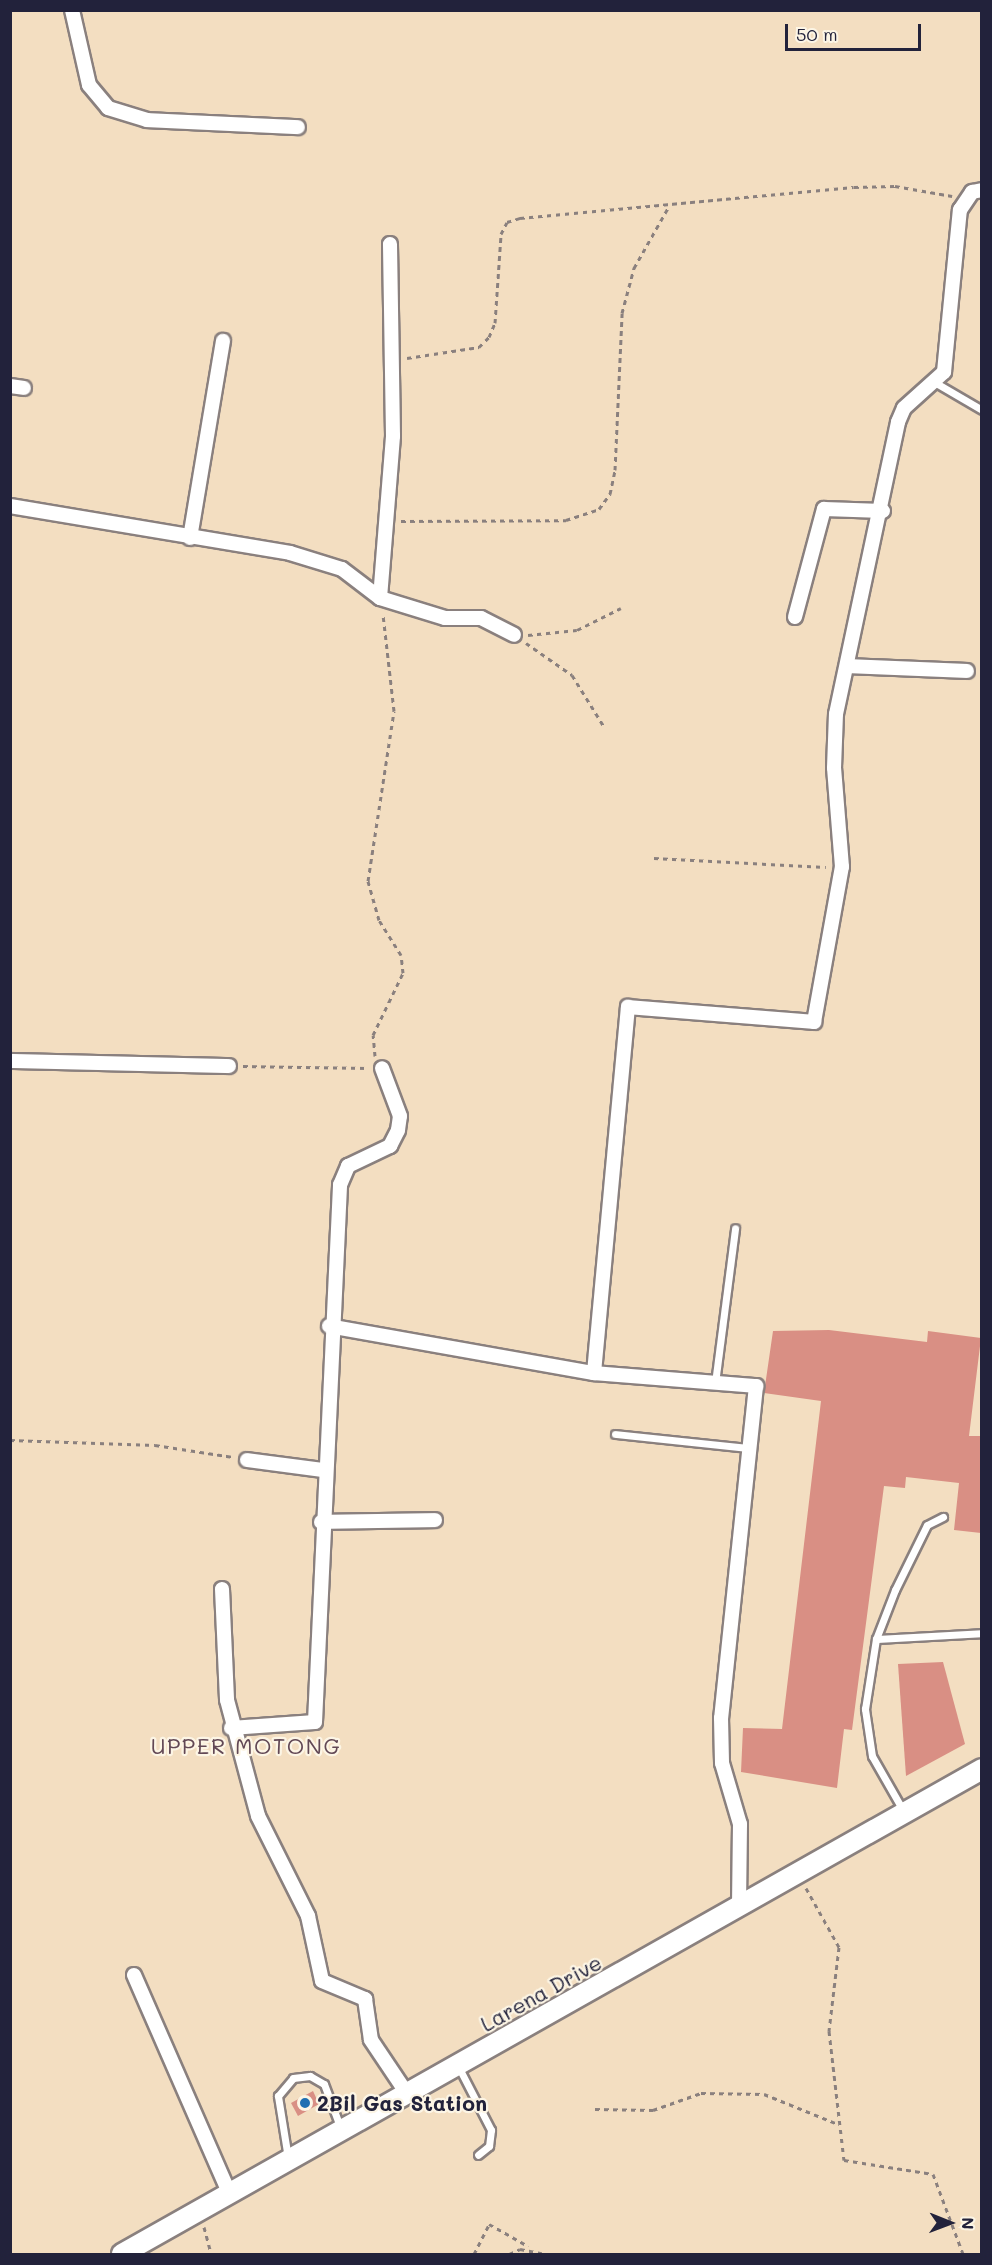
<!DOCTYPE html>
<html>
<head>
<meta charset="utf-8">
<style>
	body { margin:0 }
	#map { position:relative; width:992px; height:2265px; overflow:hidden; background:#f3dec1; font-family:Mali,sans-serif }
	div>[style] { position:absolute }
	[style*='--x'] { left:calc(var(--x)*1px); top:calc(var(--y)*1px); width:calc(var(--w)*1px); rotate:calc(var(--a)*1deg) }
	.building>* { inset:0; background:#d98f84 }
	.path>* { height:3px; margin-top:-1.5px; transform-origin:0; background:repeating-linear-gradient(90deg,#8a807e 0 4.5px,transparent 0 9px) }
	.roads { filter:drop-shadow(2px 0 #8a807e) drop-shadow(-2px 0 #8a807e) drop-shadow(0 2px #8a807e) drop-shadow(0 -2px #8a807e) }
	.service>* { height:7px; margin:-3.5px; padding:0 3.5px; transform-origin:3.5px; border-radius:3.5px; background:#fff }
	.minor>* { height:14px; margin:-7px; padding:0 7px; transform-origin:7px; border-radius:7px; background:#fff }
	.secondary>* { height:20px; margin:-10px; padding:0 10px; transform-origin:10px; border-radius:10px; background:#fff }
	.dots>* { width:16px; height:16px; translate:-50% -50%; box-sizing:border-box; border:3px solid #fcf5e5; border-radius:50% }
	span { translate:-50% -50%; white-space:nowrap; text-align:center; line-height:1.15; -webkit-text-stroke:4.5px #fcf5e5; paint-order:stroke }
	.street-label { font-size:21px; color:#22223b }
	.poi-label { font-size:21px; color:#22223b; font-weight:700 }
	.left { translate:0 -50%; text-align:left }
	.neighbourhood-label { font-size:22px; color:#624855; letter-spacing:1.5px }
	.frame { position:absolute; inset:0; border:12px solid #22223b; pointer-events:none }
	.north { position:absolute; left:920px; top:2193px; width:60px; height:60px; -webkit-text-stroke:4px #fcf5e5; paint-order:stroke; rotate:91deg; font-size:16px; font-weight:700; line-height:24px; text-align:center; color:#22223b }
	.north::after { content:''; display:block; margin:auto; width:21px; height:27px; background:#22223b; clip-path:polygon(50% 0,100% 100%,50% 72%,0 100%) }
	.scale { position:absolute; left:785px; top:24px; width:136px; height:27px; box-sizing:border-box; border:3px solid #22223b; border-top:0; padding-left:8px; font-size:18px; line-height:21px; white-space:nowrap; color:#22223b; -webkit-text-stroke:4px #fcf5e5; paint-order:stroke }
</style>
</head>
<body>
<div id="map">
	<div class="building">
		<i style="clip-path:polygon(829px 1330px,927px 1342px,928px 1331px,981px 1338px,969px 1436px,981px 1436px,981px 1533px,954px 1530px,959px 1483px,906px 1477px,905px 1488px,884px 1486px,852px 1730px,844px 1729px,837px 1788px,741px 1772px,743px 1728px,782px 1729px,821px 1401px,764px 1393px,773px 1331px)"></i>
		<i style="clip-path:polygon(943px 1662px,965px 1744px,906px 1776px,898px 1664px)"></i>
		<i style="clip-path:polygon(313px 2091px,319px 2104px,298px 2116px,291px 2103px)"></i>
	</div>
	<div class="path">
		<i style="--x:407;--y:358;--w:73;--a:-8.7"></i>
		<i style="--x:479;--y:347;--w:14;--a:-45"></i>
		<i style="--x:489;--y:337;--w:15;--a:-67"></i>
		<i style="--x:495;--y:323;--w:89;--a:-86.1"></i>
		<i style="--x:501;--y:234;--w:13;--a:-63"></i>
		<i style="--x:507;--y:222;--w:14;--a:-17"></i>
		<i style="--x:520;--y:218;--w:335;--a:-5.3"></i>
		<i style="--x:854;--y:187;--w:41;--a:-1.4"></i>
		<i style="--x:895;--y:186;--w:58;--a:10"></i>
		<i style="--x:401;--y:521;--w:165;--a:-0.3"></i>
		<i style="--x:566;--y:520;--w:35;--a:-18"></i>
		<i style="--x:599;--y:509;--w:19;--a:-54"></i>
		<i style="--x:610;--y:494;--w:25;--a:-78"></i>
		<i style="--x:615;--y:470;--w:157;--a:-87.4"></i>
		<i style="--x:622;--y:313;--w:47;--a:-75.1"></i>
		<i style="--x:634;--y:268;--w:69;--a:-60.5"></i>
		<i style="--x:528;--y:635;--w:49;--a:-5.8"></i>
		<i style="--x:577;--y:630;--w:49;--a:-26.6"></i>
		<i style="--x:526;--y:643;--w:56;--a:34.8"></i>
		<i style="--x:572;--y:675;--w:59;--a:58.2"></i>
		<i style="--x:654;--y:858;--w:172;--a:3"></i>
		<i style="--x:375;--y:1056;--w:21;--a:-95"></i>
		<i style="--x:373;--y:1035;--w:69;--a:-64.2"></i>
		<i style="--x:403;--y:973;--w:18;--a:-96"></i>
		<i style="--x:401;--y:955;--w:41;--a:-122.2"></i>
		<i style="--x:379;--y:920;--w:41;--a:-105.8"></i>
		<i style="--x:368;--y:881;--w:172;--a:-81.3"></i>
		<i style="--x:394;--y:711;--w:98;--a:-96.5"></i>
		<i style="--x:243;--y:1066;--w:125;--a:0.9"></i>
		<i style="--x:10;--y:1440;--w:145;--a:2"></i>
		<i style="--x:155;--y:1445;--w:79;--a:8.7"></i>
		<i style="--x:806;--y:1888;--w:68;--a:60.8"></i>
		<i style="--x:839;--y:1947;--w:85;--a:96.8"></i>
		<i style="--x:829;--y:2031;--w:130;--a:83.4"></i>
		<i style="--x:844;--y:2160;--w:90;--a:8.9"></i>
		<i style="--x:933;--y:2174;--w:85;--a:69.4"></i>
		<i style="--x:595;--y:2109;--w:58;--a:1"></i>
		<i style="--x:653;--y:2110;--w:51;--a:-19.5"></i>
		<i style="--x:701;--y:2093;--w:63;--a:0.9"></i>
		<i style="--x:764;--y:2094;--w:80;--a:22.1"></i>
		<i style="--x:204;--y:2227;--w:28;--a:75"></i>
		<i style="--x:474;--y:2254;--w:34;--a:-63"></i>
		<i style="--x:489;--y:2224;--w:45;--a:29.4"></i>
		<i style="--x:509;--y:2254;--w:12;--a:-24"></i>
		<i style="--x:520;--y:2249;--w:26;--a:11"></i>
	</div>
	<div class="roads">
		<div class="service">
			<i style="--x:936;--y:383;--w:53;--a:30.4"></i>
			<i style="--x:715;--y:1383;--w:156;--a:-82.6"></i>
			<i style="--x:615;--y:1434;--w:135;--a:6"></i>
			<i style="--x:876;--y:1639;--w:106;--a:-3.2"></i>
			<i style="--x:904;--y:1812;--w:64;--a:-119.7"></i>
			<i style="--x:872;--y:1756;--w:48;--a:-98.5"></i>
			<i style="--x:865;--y:1709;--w:71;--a:-81.1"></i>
			<i style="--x:876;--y:1639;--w:53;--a:-68.8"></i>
			<i style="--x:895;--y:1590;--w:72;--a:-63.8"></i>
			<i style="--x:927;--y:1525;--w:18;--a:-27"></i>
			<i style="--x:458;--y:2066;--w:72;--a:62.7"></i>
			<i style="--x:491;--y:2130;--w:16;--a:97"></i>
			<i style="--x:489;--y:2146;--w:14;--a:141"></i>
			<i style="--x:288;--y:2158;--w:63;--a:-99.2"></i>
			<i style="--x:278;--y:2096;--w:23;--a:-50"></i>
			<i style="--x:293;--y:2078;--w:17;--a:-7"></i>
			<i style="--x:310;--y:2076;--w:16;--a:30"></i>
			<i style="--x:324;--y:2084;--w:48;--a:69.3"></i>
		</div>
		<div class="minor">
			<i style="--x:72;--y:10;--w:77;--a:77.2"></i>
			<i style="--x:89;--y:85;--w:30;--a:50"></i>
			<i style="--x:108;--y:108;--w:41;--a:17.1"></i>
			<i style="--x:147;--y:120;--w:151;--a:2.7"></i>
			<i style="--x:10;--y:386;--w:14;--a:8"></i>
			<i style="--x:10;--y:506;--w:284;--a:9.5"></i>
			<i style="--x:290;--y:553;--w:54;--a:17.1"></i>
			<i style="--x:342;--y:569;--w:48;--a:37.3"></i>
			<i style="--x:380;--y:598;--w:68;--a:17.1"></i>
			<i style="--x:445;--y:618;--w:36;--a:0"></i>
			<i style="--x:481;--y:618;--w:37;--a:27"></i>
			<i style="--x:190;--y:538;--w:200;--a:-80.5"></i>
			<i style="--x:380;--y:598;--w:163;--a:-85.4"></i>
			<i style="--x:393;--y:436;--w:192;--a:-90.9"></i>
			<i style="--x:795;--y:617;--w:112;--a:-75"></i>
			<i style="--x:824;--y:509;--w:59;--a:1.9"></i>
			<i style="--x:847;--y:666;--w:120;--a:2.4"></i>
			<i style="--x:10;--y:1061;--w:219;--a:1.3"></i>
			<i style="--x:329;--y:1326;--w:269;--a:10.1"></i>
			<i style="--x:594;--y:1373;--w:163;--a:4.6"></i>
			<i style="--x:756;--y:1386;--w:334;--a:96"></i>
			<i style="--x:721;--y:1718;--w:45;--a:88.7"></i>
			<i style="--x:722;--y:1763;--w:64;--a:73.6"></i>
			<i style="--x:740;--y:1824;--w:83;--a:90.7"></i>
			<i style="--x:594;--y:1373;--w:368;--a:-84.7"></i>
			<i style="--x:628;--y:1007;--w:187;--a:4.6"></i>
			<i style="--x:814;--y:1022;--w:158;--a:-79.8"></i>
			<i style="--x:842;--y:867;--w:99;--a:-94.6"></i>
			<i style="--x:834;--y:768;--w:54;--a:-87.9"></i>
			<i style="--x:836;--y:714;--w:299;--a:-78"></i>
			<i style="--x:898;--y:422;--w:15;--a:-67"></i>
			<i style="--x:904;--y:408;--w:54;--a:-42"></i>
			<i style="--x:944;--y:372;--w:163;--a:-84.4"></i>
			<i style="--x:960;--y:210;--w:22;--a:-56"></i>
			<i style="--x:972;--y:192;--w:10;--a:-11"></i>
			<i style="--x:247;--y:1460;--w:77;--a:7.5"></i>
			<i style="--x:321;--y:1522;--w:114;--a:-1"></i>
			<i style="--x:222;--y:1589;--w:111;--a:87.4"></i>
			<i style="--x:227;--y:1700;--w:120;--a:75"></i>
			<i style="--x:258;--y:1816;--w:112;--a:63.4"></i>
			<i style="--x:308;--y:1916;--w:66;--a:77.8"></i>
			<i style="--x:322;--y:1981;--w:47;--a:22.7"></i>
			<i style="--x:365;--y:1999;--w:41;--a:81.7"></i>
			<i style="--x:371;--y:2040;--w:66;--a:56.1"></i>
			<i style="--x:231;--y:1728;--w:84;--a:-4.1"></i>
			<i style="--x:315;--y:1722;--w:538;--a:-87.33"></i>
			<i style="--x:340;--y:1185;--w:21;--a:-67"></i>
			<i style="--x:348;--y:1166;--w:47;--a:-25.5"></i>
			<i style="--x:390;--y:1146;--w:18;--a:-63"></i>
			<i style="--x:398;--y:1130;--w:14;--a:-82"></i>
			<i style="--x:400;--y:1116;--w:51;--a:-110.6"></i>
			<i style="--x:134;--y:1975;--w:240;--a:66.4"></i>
		</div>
		<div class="secondary">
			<i style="--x:122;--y:2254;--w:987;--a:-29.42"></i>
		</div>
	</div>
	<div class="dots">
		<i style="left:305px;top:2103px;background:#1f6fb2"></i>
	</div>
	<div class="street-label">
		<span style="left:541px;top:1993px;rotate:-29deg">Larena Drive</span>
	</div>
	<div class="poi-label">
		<span class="left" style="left:317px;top:2103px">2Bil Gas Station</span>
	</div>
	<div class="neighbourhood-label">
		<span style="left:246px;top:1746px">UPPER MOTONG</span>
	</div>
	<div class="frame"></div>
	<div class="north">N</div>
	<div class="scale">50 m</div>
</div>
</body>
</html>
